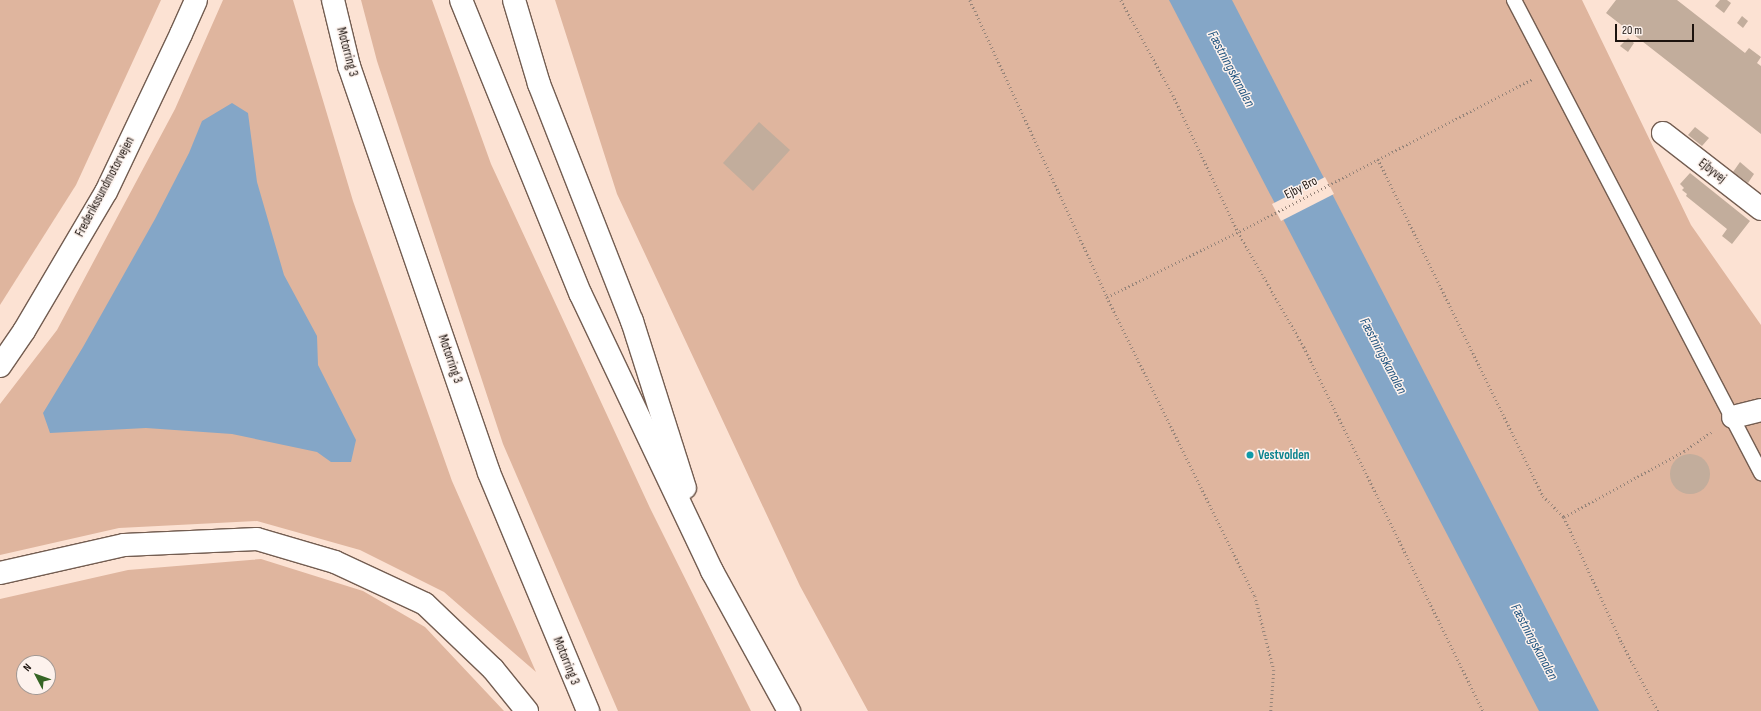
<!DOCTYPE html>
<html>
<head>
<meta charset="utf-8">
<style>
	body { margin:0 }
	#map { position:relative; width:1761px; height:711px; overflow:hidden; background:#fce2d3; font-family:"Sofia Sans Condensed",sans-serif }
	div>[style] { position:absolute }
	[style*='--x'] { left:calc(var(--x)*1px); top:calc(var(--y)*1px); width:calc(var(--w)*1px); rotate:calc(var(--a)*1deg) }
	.green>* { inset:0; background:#dfb59e }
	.water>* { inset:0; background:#84a6c7 }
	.pier>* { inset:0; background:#fce2d3 }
	.building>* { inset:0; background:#c2ad9c }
	.round { border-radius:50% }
	.path>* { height:2.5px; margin-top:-1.25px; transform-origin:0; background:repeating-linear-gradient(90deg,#97857a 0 1px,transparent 0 4px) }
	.roads { filter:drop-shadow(1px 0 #735d51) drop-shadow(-1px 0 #735d51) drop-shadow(0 1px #735d51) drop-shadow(0 -1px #735d51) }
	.service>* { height:14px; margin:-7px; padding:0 7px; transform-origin:7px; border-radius:7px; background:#fff }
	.minor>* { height:22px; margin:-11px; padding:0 11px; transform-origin:11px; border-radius:11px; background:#fff }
	.motorway>* { height:22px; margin:-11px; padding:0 11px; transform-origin:11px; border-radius:11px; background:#fff }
	.dots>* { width:11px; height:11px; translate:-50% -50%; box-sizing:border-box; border:2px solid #fdf2ed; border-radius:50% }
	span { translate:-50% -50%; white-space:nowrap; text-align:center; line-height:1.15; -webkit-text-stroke:3px #fdf2ed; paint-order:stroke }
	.street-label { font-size:13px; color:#1c130e }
	.culture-label { font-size:13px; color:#0d838f; font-weight:700 }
	.left { translate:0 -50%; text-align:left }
	.water-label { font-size:14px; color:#1f537f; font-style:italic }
	.north { position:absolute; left:16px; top:655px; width:40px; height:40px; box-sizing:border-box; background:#fdf2ed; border:1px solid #a39994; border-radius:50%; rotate:311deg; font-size:11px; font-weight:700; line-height:16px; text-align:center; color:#1c130e }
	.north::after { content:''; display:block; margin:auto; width:14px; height:18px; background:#366524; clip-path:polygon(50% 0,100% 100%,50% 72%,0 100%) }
	.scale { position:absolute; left:1615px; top:24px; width:79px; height:18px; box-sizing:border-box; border:2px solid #1c130e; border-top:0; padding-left:5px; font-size:12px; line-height:14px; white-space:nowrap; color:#1c130e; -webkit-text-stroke:3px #fdf2ed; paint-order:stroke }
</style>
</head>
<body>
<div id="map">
	<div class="green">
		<i style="clip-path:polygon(0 0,161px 0,76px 185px,0 305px)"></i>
		<i style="clip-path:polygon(223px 0,293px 0,353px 201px,452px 481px,536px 672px,444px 592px,360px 550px,257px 521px,119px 528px,0 555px,0 404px,57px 330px,175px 109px)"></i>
		<i style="clip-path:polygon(361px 0,432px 0,491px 164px,650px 508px,751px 711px,618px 711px,503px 444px,377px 61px)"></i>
		<i style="clip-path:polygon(555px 0,1582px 0,1691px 225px,1761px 325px,1761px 711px,868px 711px,800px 586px,617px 194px)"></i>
		<i style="clip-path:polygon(evenodd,261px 559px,363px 591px,425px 627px,504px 711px,0 711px,0 599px,128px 570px,261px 559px,24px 663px,48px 663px,48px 687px,24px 687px,24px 663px)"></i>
	</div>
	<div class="water">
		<i style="clip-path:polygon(1169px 0,1232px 0,1599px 711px,1539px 711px)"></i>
		<i style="clip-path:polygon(232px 103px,248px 113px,257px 182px,284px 275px,317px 336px,318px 365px,356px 440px,351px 462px,331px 462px,317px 452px,232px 434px,146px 428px,50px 433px,43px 413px,83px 347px,155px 219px,189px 153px,202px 121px)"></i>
	</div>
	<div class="pier">
		<i style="clip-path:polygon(1325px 177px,1334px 194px,1281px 221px,1272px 204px)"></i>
	</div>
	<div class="building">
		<i style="clip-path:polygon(1616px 0,1677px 0,1745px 53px,1749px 48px,1761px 57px,1757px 63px,1761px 66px,1761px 134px,1606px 13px)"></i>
		<i style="clip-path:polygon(1720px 0,1727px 0,1731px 3px,1724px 13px,1715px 6px)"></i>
		<i style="clip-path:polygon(1742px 16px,1748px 21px,1743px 28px,1737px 23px)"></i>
		<i style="clip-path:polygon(1628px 38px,1634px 43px,1628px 52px,1620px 46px)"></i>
		<i style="clip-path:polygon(759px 122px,790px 150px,753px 191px,723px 163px)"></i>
		<i style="clip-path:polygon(1695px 127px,1709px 138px,1702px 146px,1688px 135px)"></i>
		<i style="clip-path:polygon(1740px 162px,1754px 174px,1748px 183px,1733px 172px)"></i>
		<i style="clip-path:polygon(1690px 173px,1750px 221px,1732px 244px,1722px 236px,1727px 229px,1686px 196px,1687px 194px,1682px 190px,1684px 188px,1680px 184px)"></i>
		<i class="round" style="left:1670px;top:454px;width:40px;height:40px"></i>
	</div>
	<div class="path">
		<i style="--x:970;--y:0;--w:327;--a:65.2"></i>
		<i style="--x:1107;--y:297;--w:334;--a:63.7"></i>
		<i style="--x:1255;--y:596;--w:76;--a:75.6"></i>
		<i style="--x:1274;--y:670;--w:41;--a:94.2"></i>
		<i style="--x:1121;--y:0;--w:108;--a:61.3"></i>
		<i style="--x:1173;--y:95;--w:152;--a:64.6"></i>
		<i style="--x:1238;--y:232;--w:133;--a:60.1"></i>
		<i style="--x:1304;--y:347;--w:406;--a:63.8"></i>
		<i style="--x:1378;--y:159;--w:375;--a:63.9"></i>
		<i style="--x:1543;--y:496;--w:30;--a:45"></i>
		<i style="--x:1564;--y:517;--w:137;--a:-28.8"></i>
		<i style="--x:1684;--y:451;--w:35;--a:-35"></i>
		<i style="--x:1107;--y:297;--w:160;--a:-26.4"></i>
		<i style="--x:1250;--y:226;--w:318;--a:-27.5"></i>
		<i style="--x:1564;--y:517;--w:139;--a:65.3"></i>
		<i style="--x:1622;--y:643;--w:77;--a:62.1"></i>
	</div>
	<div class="roads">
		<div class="service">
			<i style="--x:1514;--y:0;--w:534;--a:62.43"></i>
		</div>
		<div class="minor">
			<i style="--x:1663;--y:133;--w:124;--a:37.8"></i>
			<i style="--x:1733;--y:417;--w:29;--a:-14"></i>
		</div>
		<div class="motorway">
			<i style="--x:333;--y:0;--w:68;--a:76.4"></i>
			<i style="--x:349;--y:66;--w:430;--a:71"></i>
			<i style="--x:489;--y:473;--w:258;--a:67.4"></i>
			<i style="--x:461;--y:0;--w:318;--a:67.9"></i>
			<i style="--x:581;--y:295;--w:306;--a:64.6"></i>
			<i style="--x:712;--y:571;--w:160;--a:61.2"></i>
			<i style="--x:514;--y:0;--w:88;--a:73.4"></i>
			<i style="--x:539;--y:84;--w:255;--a:68.6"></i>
			<i style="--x:632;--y:321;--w:175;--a:72.4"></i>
			<i style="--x:0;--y:366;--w:42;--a:-55.6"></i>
			<i style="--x:24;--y:331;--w:161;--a:-59.5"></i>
			<i style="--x:106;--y:192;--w:175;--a:-64.6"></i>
			<i style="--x:181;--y:34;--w:37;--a:-66"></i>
			<i style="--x:0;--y:573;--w:127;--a:-12.7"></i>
			<i style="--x:124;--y:545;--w:133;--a:-2.6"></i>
			<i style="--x:257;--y:539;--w:81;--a:16.4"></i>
			<i style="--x:335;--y:562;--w:99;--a:25"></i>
			<i style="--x:425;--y:604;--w:94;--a:43.7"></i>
			<i style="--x:493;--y:669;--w:54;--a:51"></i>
		</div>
	</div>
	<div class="dots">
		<i style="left:1250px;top:455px;background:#0f9aa8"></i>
	</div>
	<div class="street-label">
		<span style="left:347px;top:52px;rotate:75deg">Motorring 3</span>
		<span style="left:1712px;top:171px;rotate:38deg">Ejbyvej</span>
		<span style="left:105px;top:187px;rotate:-62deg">Frederikssundmotorvejen</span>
		<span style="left:1301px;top:188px;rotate:-27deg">Ejby Bro</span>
		<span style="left:450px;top:359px;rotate:71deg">Motorring 3</span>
		<span style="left:566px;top:661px;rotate:68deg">Motorring 3</span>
	</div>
	<div class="culture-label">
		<span class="left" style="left:1258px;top:455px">Vestvolden</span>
	</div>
	<div class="water-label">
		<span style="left:1231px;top:69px;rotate:62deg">Fæstningskanalen</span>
		<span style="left:1383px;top:356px;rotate:62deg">Fæstningskanalen</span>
		<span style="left:1534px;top:642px;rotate:62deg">Fæstningskanalen</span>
	</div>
	<div class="north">N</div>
	<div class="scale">20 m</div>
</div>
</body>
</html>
